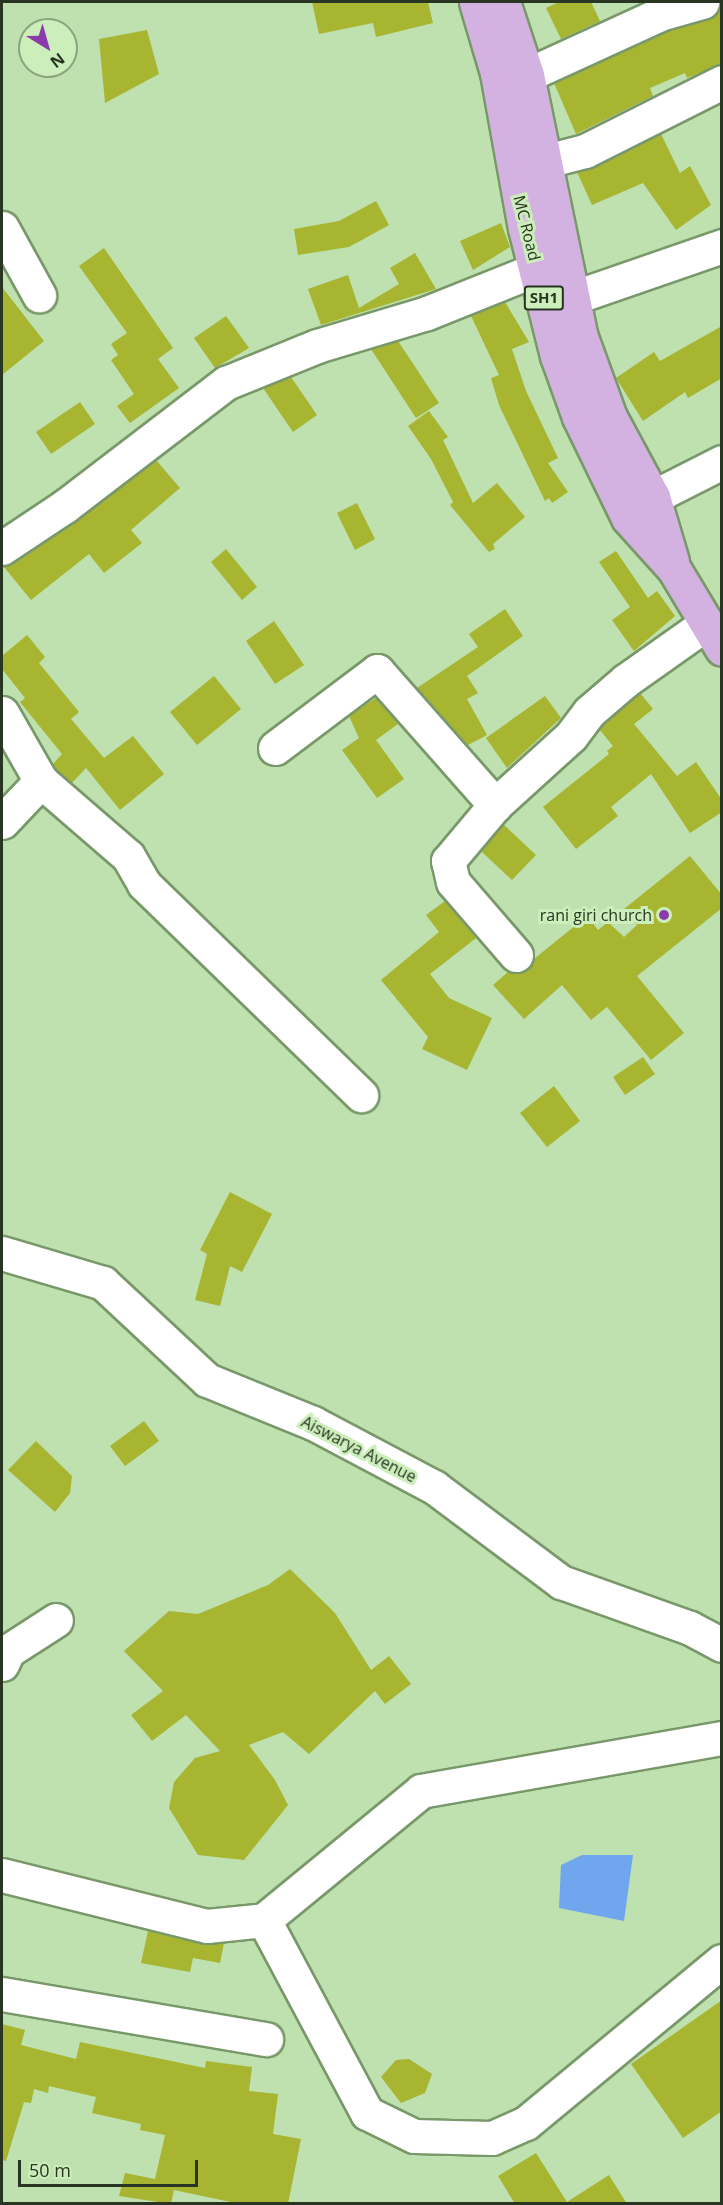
<!DOCTYPE html>
<html>
<head>
<meta charset="utf-8">
<style>
	body { margin:0 }
	#map { position:relative; width:723px; height:2205px; overflow:hidden; background:#bfe0af; font-family:"Open Sans",sans-serif }
	div>[style] { position:absolute }
	[style*='--x'] { left:calc(var(--x)*1px); top:calc(var(--y)*1px); width:calc(var(--w)*1px); rotate:calc(var(--a)*1deg) }
	.water>* { inset:0; background:#6fa6ee }
	.building>* { inset:0; background:#a7b531 }
	.roads { filter:drop-shadow(2px 0 #799869) drop-shadow(-2px 0 #799869) drop-shadow(0 2px #799869) drop-shadow(0 -2px #799869) }
	.minor>* { height:33px; margin:-16.5px; padding:0 16.5px; transform-origin:16.5px; border-radius:16.5px; background:#fff }
	.major>* { height:33px; margin:-16.5px; padding:0 16.5px; transform-origin:16.5px; border-radius:16.5px; background:#d3b1e0 }
	.dots>* { width:16px; height:16px; translate:-50% -50%; box-sizing:border-box; border:3px solid #ceb; border-radius:50% }
	span { translate:-50% -50%; white-space:nowrap; text-align:center; line-height:1.15; -webkit-text-stroke:6px #ceb; paint-order:stroke }
	.shield-label span { padding:2px 4px; background:#ceb; border:2px solid; border-radius:4px; -webkit-text-stroke-width:0 }
	.shield-label { font-size:15px; color:#283522; font-weight:700 }
	.street-label { font-size:16px; color:#283522 }
	.poi-label { font-size:16px; color:#283522 }
	.right { translate:-100% -50%; text-align:right }
	.frame { position:absolute; inset:0; border:3px solid #283522; pointer-events:none }
	.north { position:absolute; left:18px; top:18px; width:60px; height:60px; box-sizing:border-box; background:#ceb; border:2px solid #8aa47e; border-radius:50%; rotate:143deg; font-size:16px; font-weight:700; line-height:24px; text-align:center; color:#283522 }
	.north::after { content:''; display:block; margin:auto; width:21px; height:27px; background:#8b3aa9; clip-path:polygon(50% 0,100% 100%,50% 72%,0 100%) }
	.scale { position:absolute; left:18px; top:2160px; width:180px; height:27px; box-sizing:border-box; border:3px solid #283522; border-top:0; padding-left:8px; font-size:18px; line-height:21px; white-space:nowrap; color:#283522; -webkit-text-stroke:4px #ceb; paint-order:stroke }
</style>
</head>
<body>
<div id="map">
	<div class="water">
		<i style="clip-path:polygon(582px 1855px,633px 1855px,624px 1921px,559px 1908px,561px 1865px)"></i>
	</div>
	<div class="building">
		<i style="clip-path:polygon(312px 2px,428px 2px,433px 23px,376px 37px,373px 23px,319px 34px)"></i>
		<i style="clip-path:polygon(559px 2px,591px 2px,600px 21px,561px 39px,546px 8px)"></i>
		<i style="clip-path:polygon(722px 4px,722px 64px,687px 78px,685px 73px,650px 88px,653px 96px,576px 134px,554px 83px,667px 32px,708px 20px)"></i>
		<i style="clip-path:polygon(147px 30px,159px 74px,105px 103px,99px 39px)"></i>
		<i style="clip-path:polygon(661px 134px,680px 173px,690px 166px,711px 205px,676px 230px,643px 183px,592px 205px,577px 172px)"></i>
		<i style="clip-path:polygon(376px 201px,389px 225px,349px 247px,298px 255px,294px 229px,339px 221px)"></i>
		<i style="clip-path:polygon(501px 223px,510px 247px,473px 270px,460px 241px)"></i>
		<i style="clip-path:polygon(104px 248px,173px 348px,158px 359px,179px 388px,130px 423px,117px 406px,134px 394px,111px 360px,118px 355px,111px 344px,127px 333px,79px 266px)"></i>
		<i style="clip-path:polygon(415px 253px,436px 289px,321px 325px,308px 289px,348px 275px,359px 308px,399px 284px,390px 268px)"></i>
		<i style="clip-path:polygon(2px 287px,44px 341px,2px 375px)"></i>
		<i style="clip-path:polygon(505px 302px,529px 342px,512px 349px,526px 391px,558px 458px,548px 463px,568px 492px,552px 503px,549px 498px,545px 501px,499px 405px,491px 378px,499px 375px,471px 316px)"></i>
		<i style="clip-path:polygon(226px 316px,249px 348px,215px 368px,194px 338px)"></i>
		<i style="clip-path:polygon(722px 326px,722px 378px,688px 398px,685px 392px,643px 421px,616px 378px,654px 352px,660px 361px)"></i>
		<i style="clip-path:polygon(398px 341px,439px 403px,416px 418px,371px 349px)"></i>
		<i style="clip-path:polygon(291px 377px,317px 415px,293px 432px,263px 388px)"></i>
		<i style="clip-path:polygon(80px 402px,95px 424px,51px 454px,36px 432px)"></i>
		<i style="clip-path:polygon(429px 411px,448px 437px,443px 440px,473px 503px,497px 483px,525px 517px,493px 544px,495px 549px,489px 552px,450px 505px,453px 502px,431px 459px,408px 426px)"></i>
		<i style="clip-path:polygon(156px 460px,180px 488px,131px 530px,142px 543px,104px 573px,89px 554px,31px 600px,4px 567px,75px 522px)"></i>
		<i style="clip-path:polygon(357px 503px,375px 539px,355px 550px,337px 513px)"></i>
		<i style="clip-path:polygon(226px 549px,257px 587px,242px 600px,211px 562px)"></i>
		<i style="clip-path:polygon(616px 551px,648px 598px,657px 591px,675px 616px,634px 651px,612px 620px,630px 607px,599px 562px)"></i>
		<i style="clip-path:polygon(505px 609px,523px 636px,467px 676px,478px 693px,467px 699px,487px 735px,468px 745px,417px 688px,478px 647px,469px 634px)"></i>
		<i style="clip-path:polygon(274px 621px,304px 665px,275px 684px,246px 641px)"></i>
		<i style="clip-path:polygon(27px 635px,45px 657px,39px 663px,79px 712px,71px 719px,104px 758px,133px 736px,164px 774px,120px 810px,86px 768px,72px 783px,56px 769px,53px 764px,62px 754px,20px 702px,25px 698px,2px 669px,2px 656px)"></i>
		<i style="clip-path:polygon(214px 676px,241px 709px,197px 745px,170px 712px)"></i>
		<i style="clip-path:polygon(640px 693px,653px 709px,634px 724px,677px 776px,696px 762px,722px 800px,722px 812px,690px 833px,651px 774px,611px 807px,618px 816px,576px 849px,543px 807px,609px 754px,607px 751px,613px 746px,599px 729px)"></i>
		<i style="clip-path:polygon(545px 696px,561px 718px,507px 768px,486px 738px)"></i>
		<i style="clip-path:polygon(376px 698px,398px 724px,376px 740px,404px 779px,377px 798px,342px 750px,359px 738px,349px 716px)"></i>
		<i style="clip-path:polygon(503px 824px,536px 855px,512px 880px,481px 851px)"></i>
		<i style="clip-path:polygon(690px 856px,722px 895px,722px 908px,637px 976px,684px 1033px,651px 1060px,607px 1007px,591px 1020px,562px 985px,524px 1019px,493px 985px,508px 972px,528px 970px,534px 959px,587px 916px,598px 930px,608px 922px,624px 937px,637px 925px,624px 909px)"></i>
		<i style="clip-path:polygon(445px 901px,476px 938px,430px 974px,449px 998px,492px 1018px,467px 1070px,422px 1049px,428px 1037px,381px 980px,439px 932px,426px 915px)"></i>
		<i style="clip-path:polygon(643px 1057px,655px 1074px,625px 1095px,613px 1077px)"></i>
		<i style="clip-path:polygon(554px 1086px,580px 1121px,547px 1147px,520px 1113px)"></i>
		<i style="clip-path:polygon(230px 1192px,272px 1214px,242px 1272px,230px 1266px,220px 1306px,195px 1300px,207px 1254px,200px 1250px)"></i>
		<i style="clip-path:polygon(144px 1421px,159px 1441px,125px 1466px,110px 1446px)"></i>
		<i style="clip-path:polygon(36px 1441px,72px 1476px,70px 1493px,55px 1512px,8px 1470px)"></i>
		<i style="clip-path:polygon(290px 1569px,335px 1613px,371px 1670px,389px 1656px,411px 1684px,385px 1704px,375px 1691px,309px 1754px,283px 1732px,249px 1745px,275px 1780px,288px 1805px,244px 1860px,198px 1855px,169px 1808px,174px 1782px,195px 1758px,220px 1751px,186px 1715px,152px 1741px,131px 1715px,163px 1691px,124px 1651px,169px 1611px,198px 1614px,268px 1585px)"></i>
		<i style="clip-path:polygon(148px 1931px,202px 1944px,224px 1943px,220px 1963px,193px 1958px,190px 1972px,141px 1963px)"></i>
		<i style="clip-path:polygon(722px 2000px,722px 2111px,683px 2138px,631px 2064px)"></i>
		<i style="clip-path:polygon(2px 2024px,25px 2030px,21px 2045px,76px 2059px,80px 2042px,205px 2068px,206px 2061px,252px 2067px,249px 2091px,278px 2094px,273px 2134px,301px 2139px,288px 2204px,240px 2204px,174px 2190px,171px 2204px,119px 2196px,125px 2173px,155px 2179px,165px 2135px,140px 2130px,141px 2124px,92px 2113px,96px 2097px,49px 2086px,48px 2093px,34px 2089px,31px 2103px,24px 2102px,6px 2161px,2px 2160px)"></i>
		<i style="clip-path:polygon(409px 2059px,432px 2074px,425px 2093px,401px 2103px,381px 2077px,396px 2060px)"></i>
		<i style="clip-path:polygon(536px 2153px,567px 2202px,609px 2175px,627px 2204px,515px 2204px,498px 2176px)"></i>
	</div>
	<div class="roads">
		<div class="minor">
			<i style="--x:527;--y:75;--w:146;--a:-24.6"></i>
			<i style="--x:660;--y:14;--w:44;--a:-15.9"></i>
			<i style="--x:546;--y:161;--w:40;--a:-14.4"></i>
			<i style="--x:585;--y:151;--w:153;--a:-26.7"></i>
			<i style="--x:2;--y:228;--w:77;--a:61.1"></i>
			<i style="--x:575;--y:297;--w:156;--a:-19.1"></i>
			<i style="--x:653;--y:497;--w:77;--a:-26.9"></i>
			<i style="--x:2;--y:548;--w:76;--a:-33.7"></i>
			<i style="--x:65;--y:506;--w:203;--a:-37.4"></i>
			<i style="--x:226;--y:383;--w:98;--a:-22.1"></i>
			<i style="--x:317;--y:346;--w:115;--a:-16.7"></i>
			<i style="--x:427;--y:313;--w:118;--a:-21.8"></i>
			<i style="--x:2;--y:713;--w:78;--a:60.2"></i>
			<i style="--x:275;--y:748;--w:128;--a:-37"></i>
			<i style="--x:377;--y:671;--w:179;--a:48.6"></i>
			<i style="--x:2;--y:822;--w:57;--a:-46.4"></i>
			<i style="--x:41;--y:781;--w:115;--a:40.8"></i>
			<i style="--x:128;--y:856;--w:32;--a:60"></i>
			<i style="--x:144;--y:884;--w:303;--a:44.2"></i>
			<i style="--x:516;--y:955;--w:96;--a:-130.8"></i>
			<i style="--x:453;--y:882;--w:22;--a:-103"></i>
			<i style="--x:448;--y:861;--w:73;--a:-50"></i>
			<i style="--x:495;--y:805;--w:103;--a:-42.2"></i>
			<i style="--x:571;--y:736;--w:30;--a:-53"></i>
			<i style="--x:589;--y:712;--w:48;--a:-40.7"></i>
			<i style="--x:625;--y:681;--w:100;--a:-35.3"></i>
			<i style="--x:2;--y:1253;--w:105;--a:16.5"></i>
			<i style="--x:103;--y:1283;--w:142;--a:43"></i>
			<i style="--x:207;--y:1380;--w:114;--a:22.1"></i>
			<i style="--x:313;--y:1423;--w:137;--a:27.9"></i>
			<i style="--x:434;--y:1487;--w:159;--a:36.8"></i>
			<i style="--x:561;--y:1582;--w:137;--a:19.6"></i>
			<i style="--x:690;--y:1628;--w:36;--a:28"></i>
			<i style="--x:2;--y:1664;--w:14;--a:-65"></i>
			<i style="--x:8;--y:1651;--w:57;--a:-32.9"></i>
			<i style="--x:2;--y:1875;--w:211;--a:14"></i>
			<i style="--x:207;--y:1926;--w:57;--a:-6"></i>
			<i style="--x:264;--y:1920;--w:203;--a:-39.4"></i>
			<i style="--x:421;--y:1791;--w:306;--a:-10"></i>
			<i style="--x:264;--y:1920;--w:219;--a:61.9"></i>
			<i style="--x:367;--y:2113;--w:52;--a:26.1"></i>
			<i style="--x:414;--y:2136;--w:78;--a:1.5"></i>
			<i style="--x:492;--y:2138;--w:37;--a:-24"></i>
			<i style="--x:526;--y:2123;--w:254;--a:-39.6"></i>
			<i style="--x:2;--y:1994;--w:268;--a:9.7"></i>
		</div>
		<div class="major">
			<i style="--x:476;--y:2;--w:74;--a:73.5"></i>
			<i style="--x:497;--y:73;--w:158;--a:79.8"></i>
			<i style="--x:525;--y:228;--w:132;--a:76"></i>
			<i style="--x:557;--y:356;--w:65;--a:70.2"></i>
			<i style="--x:579;--y:417;--w:112;--a:64.1"></i>
			<i style="--x:628;--y:518;--w:69;--a:48"></i>
			<i style="--x:674;--y:569;--w:93;--a:59"></i>
			<i style="--x:503;--y:2;--w:77;--a:71.8"></i>
			<i style="--x:527;--y:75;--w:268;--a:78.4"></i>
			<i style="--x:581;--y:337;--w:85;--a:70.1"></i>
			<i style="--x:610;--y:417;--w:91;--a:61.7"></i>
			<i style="--x:653;--y:497;--w:67;--a:73.5"></i>
		</div>
	</div>
	<div class="dots">
		<i style="left:664px;top:915px;background:#8b3aa9"></i>
	</div>
	<div class="shield-label">
		<span style="left:544px;top:298px">SH1</span>
	</div>
	<div class="street-label">
		<span style="left:527px;top:228px;rotate:76deg">MC Road</span>
		<span style="left:359px;top:1449px;rotate:27deg">Aiswarya Avenue</span>
	</div>
	<div class="poi-label">
		<span class="right" style="left:652px;top:915px">rani giri church</span>
	</div>
	<div class="frame"></div>
	<div class="north">N</div>
	<div class="scale">50 m</div>
</div>
</body>
</html>
